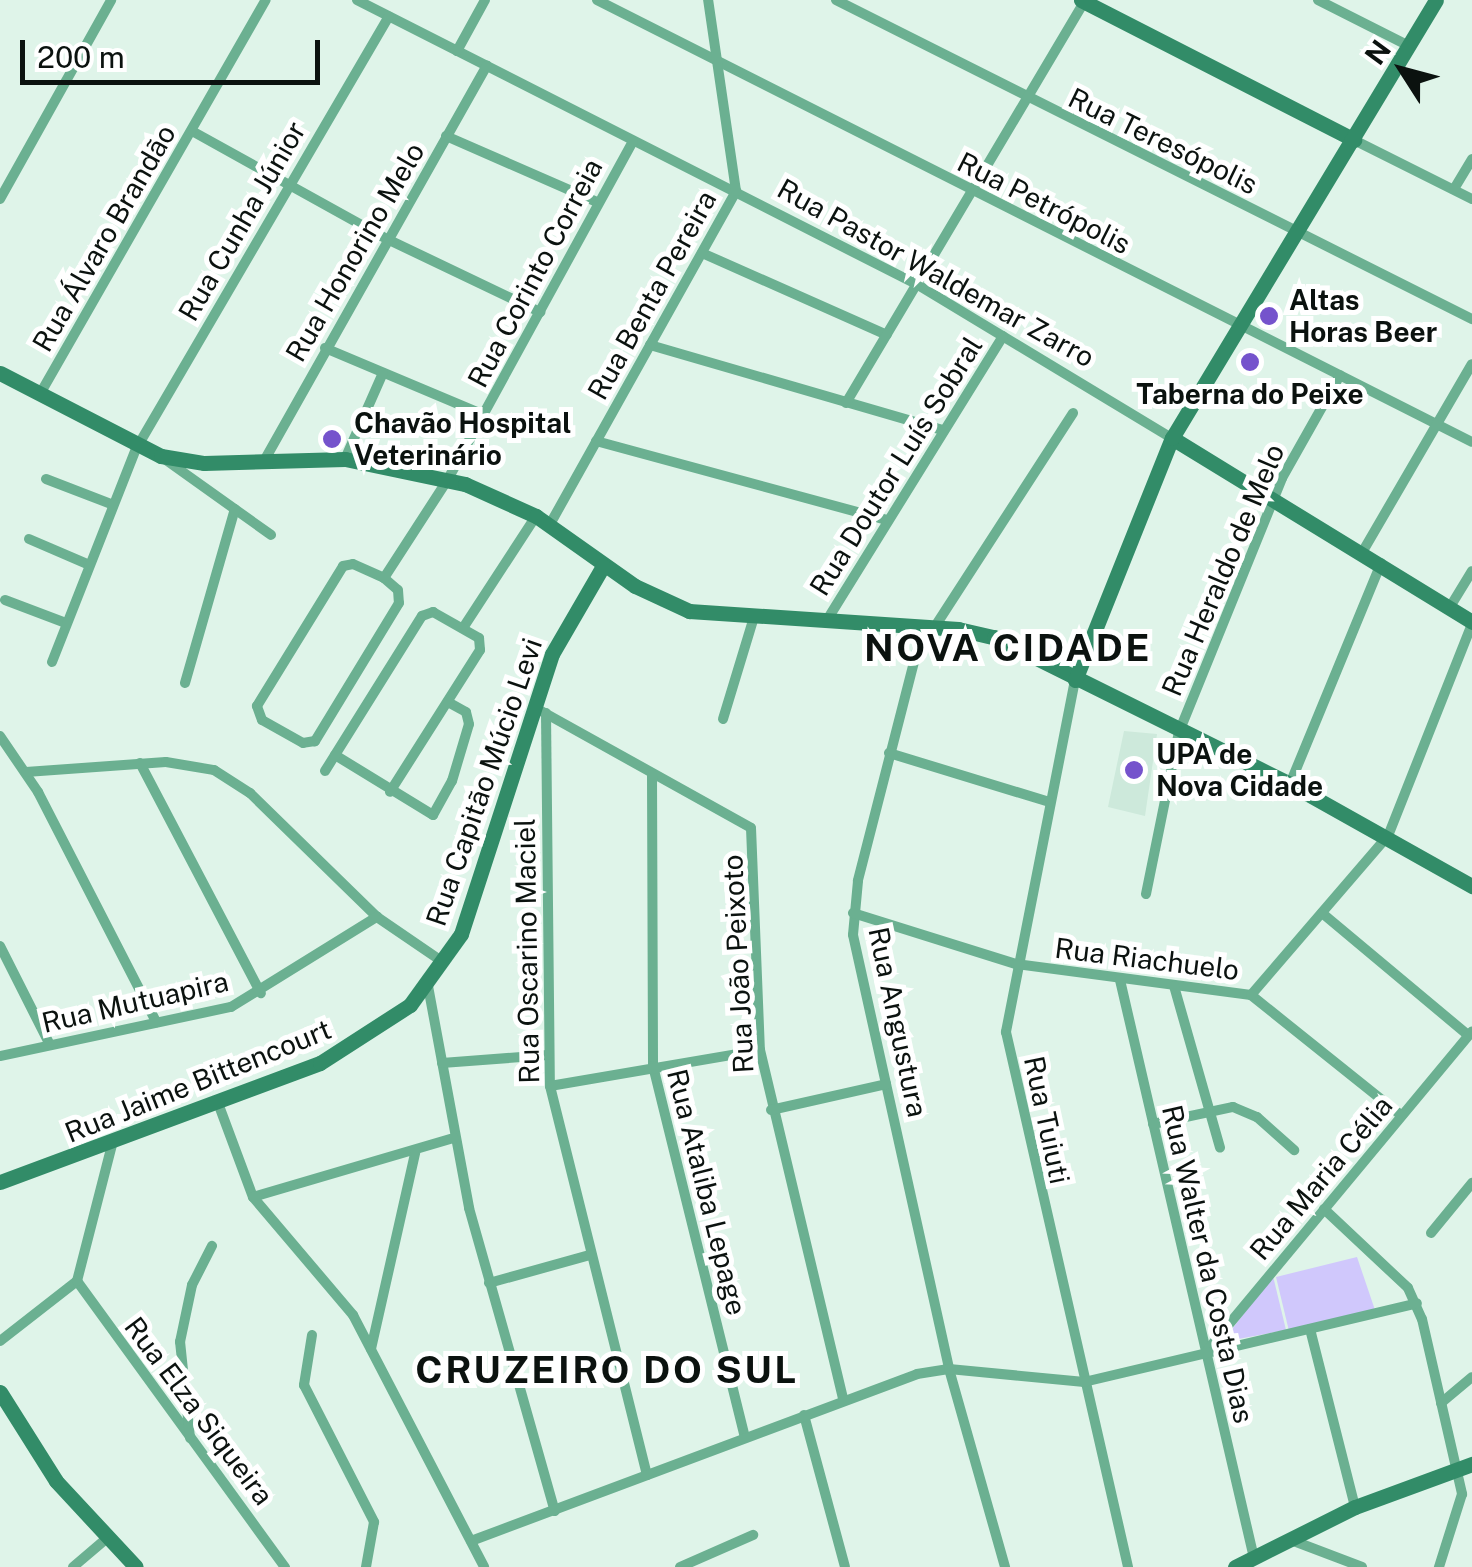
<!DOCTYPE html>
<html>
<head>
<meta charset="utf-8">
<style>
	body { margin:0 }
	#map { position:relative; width:1472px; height:1567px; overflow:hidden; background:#dff4e9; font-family:"Public Sans",sans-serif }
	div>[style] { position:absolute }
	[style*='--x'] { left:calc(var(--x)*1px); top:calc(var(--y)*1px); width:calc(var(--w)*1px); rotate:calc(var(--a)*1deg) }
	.built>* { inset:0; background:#cde9db }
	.green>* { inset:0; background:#d0c8fc }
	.street>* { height:10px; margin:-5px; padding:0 5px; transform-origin:5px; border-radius:5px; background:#6bb091 }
	.secondary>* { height:15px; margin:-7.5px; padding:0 7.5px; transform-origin:7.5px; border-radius:7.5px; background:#328c68 }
	.dots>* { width:28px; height:28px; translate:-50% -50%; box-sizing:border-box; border:5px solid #fff; border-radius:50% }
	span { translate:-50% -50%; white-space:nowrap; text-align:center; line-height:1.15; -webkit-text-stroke:10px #fff; paint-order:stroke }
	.street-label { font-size:28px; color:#0b120f }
	.poi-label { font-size:28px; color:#0b120f; font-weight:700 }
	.left { translate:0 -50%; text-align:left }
	.district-label { font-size:38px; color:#0b120f; font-weight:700; letter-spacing:2.5px }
	.north { position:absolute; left:1352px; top:20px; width:100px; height:100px; -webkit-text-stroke:8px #fff; paint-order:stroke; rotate:306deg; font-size:28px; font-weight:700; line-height:40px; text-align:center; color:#0b120f }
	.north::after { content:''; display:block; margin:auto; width:35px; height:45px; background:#0b120f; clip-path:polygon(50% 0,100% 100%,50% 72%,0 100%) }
	.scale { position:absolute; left:20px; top:40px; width:300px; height:45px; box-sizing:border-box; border:5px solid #0b120f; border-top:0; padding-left:12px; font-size:30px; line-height:35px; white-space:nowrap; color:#0b120f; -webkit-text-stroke:8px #fff; paint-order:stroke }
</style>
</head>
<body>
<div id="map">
	<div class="built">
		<i style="clip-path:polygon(1124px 731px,1157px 734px,1145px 816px,1108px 807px)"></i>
	</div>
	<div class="green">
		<i style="clip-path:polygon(1357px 1257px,1375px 1310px,1289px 1331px,1276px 1277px)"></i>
		<i style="clip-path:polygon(1273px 1276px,1286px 1330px,1222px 1342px)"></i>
	</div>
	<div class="street">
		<i style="--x:357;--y:0;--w:629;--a:26.93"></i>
		<i style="--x:918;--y:285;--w:297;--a:31.1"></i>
		<i style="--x:597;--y:0;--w:980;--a:26.8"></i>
		<i style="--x:836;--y:0;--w:712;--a:26.64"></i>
		<i style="--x:1318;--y:0;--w:102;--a:26.8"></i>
		<i style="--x:457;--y:51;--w:58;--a:-61.2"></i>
		<i style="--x:192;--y:131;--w:223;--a:29"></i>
		<i style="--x:387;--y:239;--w:170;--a:25.5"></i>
		<i style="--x:446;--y:136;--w:165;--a:23.6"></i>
		<i style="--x:1354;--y:140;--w:132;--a:26.6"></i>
		<i style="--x:1454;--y:189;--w:35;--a:-59"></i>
		<i style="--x:0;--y:199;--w:228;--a:-60.8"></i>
		<i style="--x:702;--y:253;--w:202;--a:23.9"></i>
		<i style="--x:650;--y:345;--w:305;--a:16.2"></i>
		<i style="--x:325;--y:348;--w:173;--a:22.8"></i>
		<i style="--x:40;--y:394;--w:454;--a:-60.2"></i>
		<i style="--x:846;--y:403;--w:469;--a:-59.3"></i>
		<i style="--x:596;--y:441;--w:302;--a:15.2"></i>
		<i style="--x:345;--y:459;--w:94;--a:-66.2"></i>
		<i style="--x:166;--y:460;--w:129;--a:35.5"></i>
		<i style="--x:264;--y:461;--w:454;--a:-60.6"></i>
		<i style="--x:46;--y:479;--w:70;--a:21"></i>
		<i style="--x:549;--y:526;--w:384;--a:-60.8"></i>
		<i style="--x:736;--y:191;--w:193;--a:-98.3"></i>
		<i style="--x:29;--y:539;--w:63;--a:23.3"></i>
		<i style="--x:1363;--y:551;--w:216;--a:-59.8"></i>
		<i style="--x:353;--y:564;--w:34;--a:24"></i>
		<i style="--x:384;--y:578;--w:18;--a:41"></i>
		<i style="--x:398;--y:590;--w:13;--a:86"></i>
		<i style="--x:399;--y:603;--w:162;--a:121.3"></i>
		<i style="--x:315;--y:741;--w:12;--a:171"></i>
		<i style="--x:303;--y:743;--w:47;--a:-150.7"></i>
		<i style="--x:262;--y:720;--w:15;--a:-110"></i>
		<i style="--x:257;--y:706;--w:164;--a:-58.4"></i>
		<i style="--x:343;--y:566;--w:10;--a:-11"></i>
		<i style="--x:384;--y:578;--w:118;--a:-57.1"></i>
		<i style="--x:448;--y:479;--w:385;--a:-61.3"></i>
		<i style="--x:5;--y:600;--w:65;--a:20.7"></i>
		<i style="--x:1450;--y:607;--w:42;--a:-58.6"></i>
		<i style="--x:827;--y:620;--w:334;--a:-58.2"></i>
		<i style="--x:923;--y:627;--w:262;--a:104.4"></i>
		<i style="--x:858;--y:881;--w:54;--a:95.3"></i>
		<i style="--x:853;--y:935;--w:444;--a:77.5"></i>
		<i style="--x:949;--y:1369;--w:206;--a:74.2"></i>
		<i style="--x:463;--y:628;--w:134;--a:-56.9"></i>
		<i style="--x:934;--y:628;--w:256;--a:-57.1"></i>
		<i style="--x:52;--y:662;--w:229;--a:-68.5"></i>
		<i style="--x:136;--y:449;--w:501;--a:-59.7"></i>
		<i style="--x:1075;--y:680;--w:359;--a:101.1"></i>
		<i style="--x:1006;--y:1032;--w:549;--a:77.15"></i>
		<i style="--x:185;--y:683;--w:181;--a:-74"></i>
		<i style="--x:534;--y:707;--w:248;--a:29.1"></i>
		<i style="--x:751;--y:828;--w:222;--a:87.7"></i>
		<i style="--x:760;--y:1050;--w:358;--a:76.6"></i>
		<i style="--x:546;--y:713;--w:373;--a:89.4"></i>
		<i style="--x:550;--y:1086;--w:401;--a:76"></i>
		<i style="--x:723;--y:719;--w:107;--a:-73.1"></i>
		<i style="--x:0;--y:736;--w:68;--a:55.8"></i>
		<i style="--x:38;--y:792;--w:259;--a:62.8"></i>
		<i style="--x:889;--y:753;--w:167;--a:17"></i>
		<i style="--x:335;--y:755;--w:115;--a:31.5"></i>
		<i style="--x:433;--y:815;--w:39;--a:-61"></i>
		<i style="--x:452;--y:781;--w:59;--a:-73.4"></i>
		<i style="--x:469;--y:724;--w:12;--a:-104"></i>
		<i style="--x:466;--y:712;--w:21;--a:-151"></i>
		<i style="--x:140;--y:763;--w:260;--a:62.3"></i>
		<i style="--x:325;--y:771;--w:183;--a:-58"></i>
		<i style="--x:422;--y:616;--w:12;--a:-20"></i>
		<i style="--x:433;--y:612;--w:53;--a:29.5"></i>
		<i style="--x:479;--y:638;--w:12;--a:85"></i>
		<i style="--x:480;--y:650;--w:168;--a:122.4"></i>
		<i style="--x:26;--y:772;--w:140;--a:-4.1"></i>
		<i style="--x:166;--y:762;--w:49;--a:9.5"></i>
		<i style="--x:214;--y:770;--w:43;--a:32.6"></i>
		<i style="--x:250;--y:793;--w:177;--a:44.3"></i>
		<i style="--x:377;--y:917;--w:80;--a:34.3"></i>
		<i style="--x:652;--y:775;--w:291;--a:89.8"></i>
		<i style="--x:653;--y:1066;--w:382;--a:76.1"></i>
		<i style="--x:1290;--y:784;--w:239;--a:-67.6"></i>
		<i style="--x:1146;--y:894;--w:165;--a:-78.5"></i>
		<i style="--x:1179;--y:732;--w:274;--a:-67.9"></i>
		<i style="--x:1282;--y:478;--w:118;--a:-60.6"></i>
		<i style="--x:853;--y:913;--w:171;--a:17.4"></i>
		<i style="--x:1016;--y:964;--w:237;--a:7.5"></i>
		<i style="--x:1251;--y:995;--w:193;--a:38.7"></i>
		<i style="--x:1322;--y:913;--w:190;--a:39.9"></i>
		<i style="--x:0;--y:946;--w:109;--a:63.2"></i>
		<i style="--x:1120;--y:980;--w:593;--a:76.95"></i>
		<i style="--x:428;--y:986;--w:226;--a:79.5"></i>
		<i style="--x:469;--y:1208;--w:315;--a:74.2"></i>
		<i style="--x:1174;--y:986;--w:168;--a:74.1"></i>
		<i style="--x:1251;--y:995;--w:210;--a:-49.3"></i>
		<i style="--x:1388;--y:836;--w:228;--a:-68.4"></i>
		<i style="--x:0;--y:1056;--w:236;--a:-12"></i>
		<i style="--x:231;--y:1007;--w:172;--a:-31.7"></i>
		<i style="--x:442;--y:1063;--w:106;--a:-4.3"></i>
		<i style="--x:550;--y:1086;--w:213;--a:-9.7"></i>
		<i style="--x:218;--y:1103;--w:100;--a:69.6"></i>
		<i style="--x:253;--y:1197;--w:155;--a:49.7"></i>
		<i style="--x:353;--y:1315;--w:284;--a:62.5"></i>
		<i style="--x:771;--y:1110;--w:118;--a:-12.7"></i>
		<i style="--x:1153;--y:1124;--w:82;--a:-12"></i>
		<i style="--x:1233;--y:1107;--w:26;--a:23"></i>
		<i style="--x:1257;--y:1117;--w:50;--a:41.7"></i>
		<i style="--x:253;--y:1197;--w:209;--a:-16.4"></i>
		<i style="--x:1324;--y:1209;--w:115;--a:43.2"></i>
		<i style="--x:1408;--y:1288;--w:34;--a:66"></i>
		<i style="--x:1422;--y:1319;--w:180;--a:77.1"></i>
		<i style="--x:1462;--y:1494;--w:77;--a:107.5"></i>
		<i style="--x:1431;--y:1233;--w:65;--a:-50.6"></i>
		<i style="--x:77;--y:1281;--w:354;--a:54"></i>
		<i style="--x:489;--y:1283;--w:105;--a:-15.5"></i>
		<i style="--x:1310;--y:1329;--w:184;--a:75.8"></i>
		<i style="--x:312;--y:1335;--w:51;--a:99.1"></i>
		<i style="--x:304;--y:1385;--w:154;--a:62.9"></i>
		<i style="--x:374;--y:1522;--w:46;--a:100.1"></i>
		<i style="--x:0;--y:1341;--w:98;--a:-37.9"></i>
		<i style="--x:77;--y:1281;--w:140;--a:-75.6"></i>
		<i style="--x:371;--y:1349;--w:201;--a:-77.3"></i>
		<i style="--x:1205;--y:1353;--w:418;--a:-50.3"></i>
		<i style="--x:1441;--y:1403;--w:40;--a:-40"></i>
		<i style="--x:804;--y:1415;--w:157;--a:74.9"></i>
		<i style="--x:190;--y:1438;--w:97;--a:-95.9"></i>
		<i style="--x:180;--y:1342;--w:58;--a:-78.1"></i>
		<i style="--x:192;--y:1285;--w:44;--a:-62.9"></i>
		<i style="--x:1291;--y:1540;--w:76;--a:20.8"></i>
		<i style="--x:471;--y:1541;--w:476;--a:-20.5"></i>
		<i style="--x:917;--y:1374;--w:32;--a:-9"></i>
		<i style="--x:949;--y:1369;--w:136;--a:5.5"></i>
		<i style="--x:1084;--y:1382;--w:342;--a:-13.3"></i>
		<i style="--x:73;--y:1567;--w:43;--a:-40.3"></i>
		<i style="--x:680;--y:1567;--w:80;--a:-23.7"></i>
	</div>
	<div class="secondary">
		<i style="--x:1081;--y:0;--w:307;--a:27.1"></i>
		<i style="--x:0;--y:373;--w:181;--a:27.3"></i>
		<i style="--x:161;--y:456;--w:44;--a:9.2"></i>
		<i style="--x:204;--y:463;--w:141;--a:-1.6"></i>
		<i style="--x:345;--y:459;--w:123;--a:11.8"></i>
		<i style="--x:465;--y:484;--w:78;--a:24.3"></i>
		<i style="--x:536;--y:516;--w:121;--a:35.3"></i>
		<i style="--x:635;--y:586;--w:60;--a:24.8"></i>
		<i style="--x:689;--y:611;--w:270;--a:3.8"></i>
		<i style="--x:958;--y:629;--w:37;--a:13"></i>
		<i style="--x:994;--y:637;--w:330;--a:26.4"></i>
		<i style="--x:1290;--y:784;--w:209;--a:29.3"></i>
		<i style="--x:1172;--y:438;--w:352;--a:31.5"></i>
		<i style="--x:1075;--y:680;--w:261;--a:-68.2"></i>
		<i style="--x:1172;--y:438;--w:511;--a:-58.92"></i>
		<i style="--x:0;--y:1182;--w:341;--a:-20.4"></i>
		<i style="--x:320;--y:1063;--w:107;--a:-32.8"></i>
		<i style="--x:410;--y:1005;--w:87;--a:-54.3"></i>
		<i style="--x:461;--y:934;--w:294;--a:-72"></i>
		<i style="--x:552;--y:654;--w:102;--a:-59.9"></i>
		<i style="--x:0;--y:1392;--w:105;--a:57.8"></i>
		<i style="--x:56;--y:1481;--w:117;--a:47.1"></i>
		<i style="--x:1235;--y:1567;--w:134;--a:-26.6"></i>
		<i style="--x:1355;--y:1507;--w:125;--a:-20.2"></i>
	</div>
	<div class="dots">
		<i style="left:1269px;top:316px;background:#7553cc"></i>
		<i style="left:1250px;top:362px;background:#7553cc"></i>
		<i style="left:332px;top:439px;background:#7553cc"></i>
		<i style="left:1134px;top:770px;background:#7553cc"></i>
	</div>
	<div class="street-label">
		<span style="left:1163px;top:141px;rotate:26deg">Rua Teresópolis</span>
		<span style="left:1044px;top:203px;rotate:27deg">Rua Petrópolis</span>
		<span style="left:242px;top:221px;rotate:-60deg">Rua Cunha Júnior</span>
		<span style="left:104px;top:238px;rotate:-60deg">Rua Álvaro Brandão</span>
		<span style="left:355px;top:252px;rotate:-60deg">Rua Honorino Melo</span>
		<span style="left:535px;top:273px;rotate:-62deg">Rua Corinto Correia</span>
		<span style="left:936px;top:273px;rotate:29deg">Rua Pastor Waldemar Zarro</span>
		<span style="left:652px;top:295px;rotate:-61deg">Rua Benta Pereira</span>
		<span style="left:896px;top:466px;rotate:-58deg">Rua Doutor Luís Sobral</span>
		<span style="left:1223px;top:570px;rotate:-67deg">Rua Heraldo de Melo</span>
		<span style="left:484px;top:782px;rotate:-71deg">Rua Capitão Múcio Levi</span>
		<span style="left:527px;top:951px;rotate:-91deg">Rua Oscarino Maciel</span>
		<span style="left:1147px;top:959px;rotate:7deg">Rua Riachuelo</span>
		<span style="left:738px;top:964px;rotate:-93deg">Rua João Peixoto</span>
		<span style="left:135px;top:1002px;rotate:-13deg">Rua Mutuapira</span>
		<span style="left:898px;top:1022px;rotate:78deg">Rua Angustura</span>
		<span style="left:198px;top:1081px;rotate:-22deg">Rua Jaime Bittencourt</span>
		<span style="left:1047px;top:1120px;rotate:78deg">Rua Tuiuti</span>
		<span style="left:1321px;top:1178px;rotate:-50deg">Rua Maria Célia</span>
		<span style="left:707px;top:1192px;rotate:76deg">Rua Ataliba Lepage</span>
		<span style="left:1208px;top:1264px;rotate:77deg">Rua Walter da Costa Dias</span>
		<span style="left:199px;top:1411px;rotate:53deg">Rua Elza Siqueira</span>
	</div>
	<div class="poi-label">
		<span class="left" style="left:1289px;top:316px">Altas<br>Horas Beer</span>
		<span style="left:1250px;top:394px">Taberna do Peixe</span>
		<span class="left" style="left:354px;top:439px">Chavão Hospital<br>Veterinário</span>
		<span class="left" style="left:1156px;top:770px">UPA de<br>Nova Cidade</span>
	</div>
	<div class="district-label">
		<span style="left:1008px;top:648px">NOVA CIDADE</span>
		<span style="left:607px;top:1370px">CRUZEIRO DO SUL</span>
	</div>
	<div class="north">N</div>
	<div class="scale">200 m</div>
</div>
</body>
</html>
